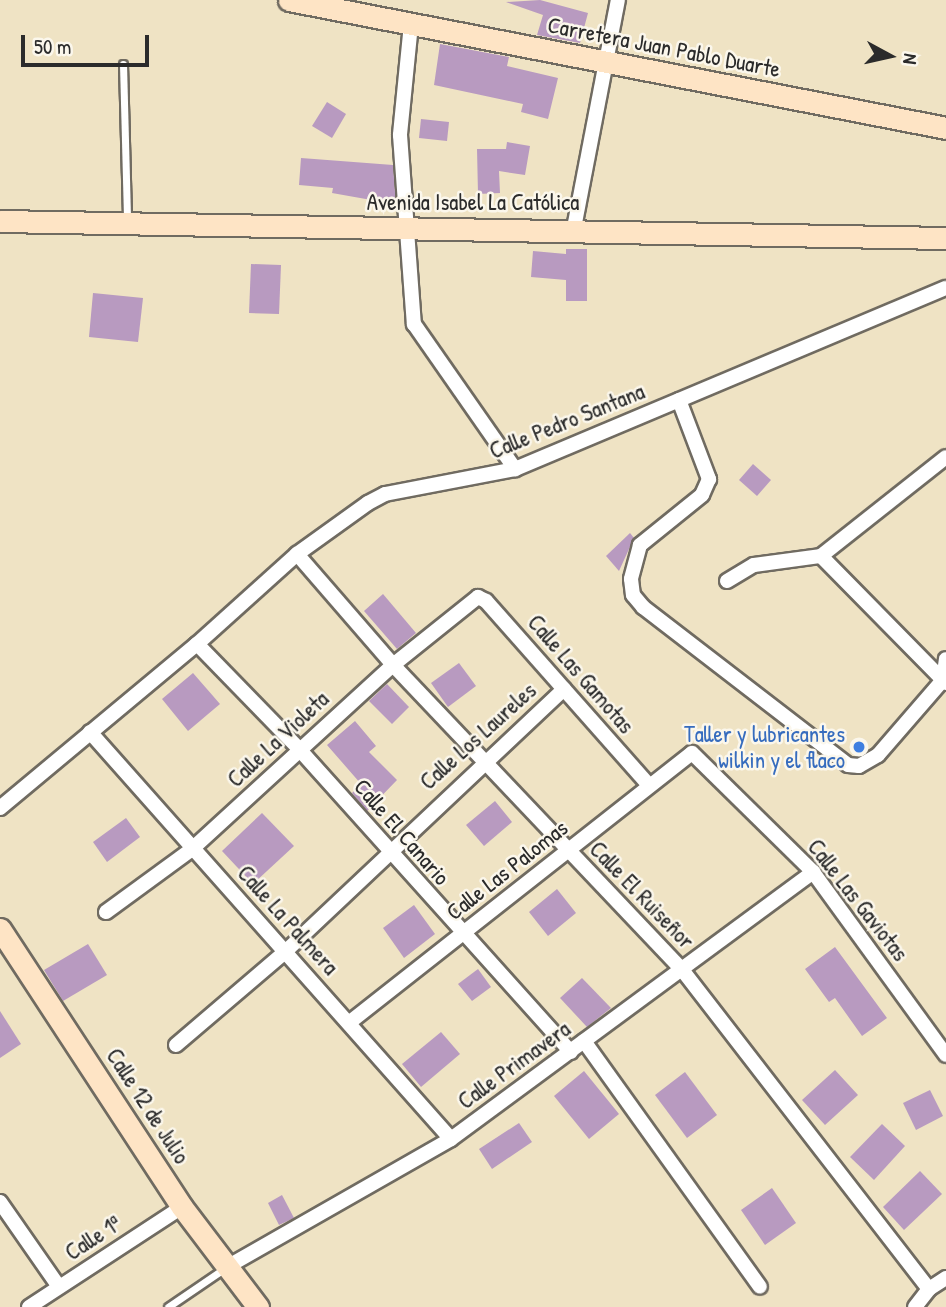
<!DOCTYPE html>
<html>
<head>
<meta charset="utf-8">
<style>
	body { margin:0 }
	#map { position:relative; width:946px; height:1307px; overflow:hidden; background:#efe3c4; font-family:"Patrick Hand",sans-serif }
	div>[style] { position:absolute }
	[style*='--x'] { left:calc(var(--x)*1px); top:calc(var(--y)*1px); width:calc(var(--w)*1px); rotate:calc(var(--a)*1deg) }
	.building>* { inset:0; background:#b89ac0 }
	.roads { filter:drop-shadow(2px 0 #706b61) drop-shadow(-2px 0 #706b61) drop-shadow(0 2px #706b61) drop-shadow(0 -2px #706b61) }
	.lane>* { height:7px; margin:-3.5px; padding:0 3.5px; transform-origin:3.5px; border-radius:3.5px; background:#fff }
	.street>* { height:14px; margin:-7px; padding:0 7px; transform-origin:7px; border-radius:7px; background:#fff }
	.secondary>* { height:21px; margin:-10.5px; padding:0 10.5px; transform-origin:10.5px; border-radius:10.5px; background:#fee4c5 }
	.dots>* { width:19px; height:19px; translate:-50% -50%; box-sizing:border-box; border:4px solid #fbf7ec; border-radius:50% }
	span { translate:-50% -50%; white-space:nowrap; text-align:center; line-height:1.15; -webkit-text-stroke:5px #fbf7ec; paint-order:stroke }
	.street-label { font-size:23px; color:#2b2b2b }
	.shop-label { font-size:23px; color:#366cbe }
	.right { translate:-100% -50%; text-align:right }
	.north { position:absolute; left:855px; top:21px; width:70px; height:70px; -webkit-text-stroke:5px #fbf7ec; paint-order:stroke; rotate:98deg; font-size:19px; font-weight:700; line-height:28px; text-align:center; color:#2b2b2b }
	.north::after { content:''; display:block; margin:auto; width:24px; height:32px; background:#2b2b2b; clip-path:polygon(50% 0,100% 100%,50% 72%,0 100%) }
	.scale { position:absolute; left:21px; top:35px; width:128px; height:32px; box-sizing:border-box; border:4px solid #2b2b2b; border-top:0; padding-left:9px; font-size:21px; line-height:24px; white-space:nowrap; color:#2b2b2b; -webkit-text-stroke:5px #fbf7ec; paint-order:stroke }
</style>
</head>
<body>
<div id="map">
	<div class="building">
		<i style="clip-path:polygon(540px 0,588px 13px,580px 43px,537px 35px,543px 15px,506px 2px)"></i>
		<i style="clip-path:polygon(440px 44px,509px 57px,507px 66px,558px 78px,548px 119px,521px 112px,523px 104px,434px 85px)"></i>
		<i style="clip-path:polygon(327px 102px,346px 114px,332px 138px,312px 126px)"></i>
		<i style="clip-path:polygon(421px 119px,449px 122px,447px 141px,419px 138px)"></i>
		<i style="clip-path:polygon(507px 142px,530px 146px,525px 175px,499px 171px,500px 193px,478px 194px,477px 149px,506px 149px)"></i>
		<i style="clip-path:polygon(301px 158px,393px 165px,396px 205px,377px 206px,377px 201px,332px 193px,333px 188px,299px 185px)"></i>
		<i style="clip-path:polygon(566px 249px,587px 249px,587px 301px,566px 301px,566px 280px,531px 277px,533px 251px,566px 254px)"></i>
		<i style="clip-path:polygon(251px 264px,281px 265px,279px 314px,249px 313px)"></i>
		<i style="clip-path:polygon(93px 293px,143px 298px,138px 342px,89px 337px)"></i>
		<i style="clip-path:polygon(753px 464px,771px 480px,757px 496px,739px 480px)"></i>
		<i style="clip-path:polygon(630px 533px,634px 538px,619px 571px,606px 556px)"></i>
		<i style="clip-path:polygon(383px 594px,416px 633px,397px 649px,364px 611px)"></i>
		<i style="clip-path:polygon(459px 663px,476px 686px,448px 707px,431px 683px)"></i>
		<i style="clip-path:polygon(193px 673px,220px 704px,188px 731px,162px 699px)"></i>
		<i style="clip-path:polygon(387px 684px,409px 707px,392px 724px,369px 701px)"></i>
		<i style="clip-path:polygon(355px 721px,376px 746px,369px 752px,397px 780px,367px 811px,352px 793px,361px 784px,327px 745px)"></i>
		<i style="clip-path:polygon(495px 801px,512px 822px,484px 846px,466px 825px)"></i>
		<i style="clip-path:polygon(262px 813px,294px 846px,253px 884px,222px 851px)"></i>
		<i style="clip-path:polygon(126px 818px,140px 837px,107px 862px,93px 842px)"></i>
		<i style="clip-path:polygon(557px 889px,576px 913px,548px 936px,529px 912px)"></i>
		<i style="clip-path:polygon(414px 905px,435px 934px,404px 958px,383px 928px)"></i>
		<i style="clip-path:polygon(88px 944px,107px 975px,63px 1001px,44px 970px)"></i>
		<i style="clip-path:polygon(835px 947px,887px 1018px,862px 1036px,835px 998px,829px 1002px,805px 969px)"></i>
		<i style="clip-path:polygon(478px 969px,491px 987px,472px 1001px,458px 984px)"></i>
		<i style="clip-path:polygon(582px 978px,611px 1008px,587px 1027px,560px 998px)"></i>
		<i style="clip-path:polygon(0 1011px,21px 1044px,0 1058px)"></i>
		<i style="clip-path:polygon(441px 1032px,460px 1054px,421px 1087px,402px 1064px)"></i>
		<i style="clip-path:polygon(835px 1070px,858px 1095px,825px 1125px,802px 1100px)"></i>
		<i style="clip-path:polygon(584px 1071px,619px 1114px,589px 1139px,554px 1096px)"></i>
		<i style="clip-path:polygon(685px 1072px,717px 1115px,687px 1138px,655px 1095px)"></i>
		<i style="clip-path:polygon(930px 1090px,943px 1116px,916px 1130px,903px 1103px)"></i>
		<i style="clip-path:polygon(519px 1123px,532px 1142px,492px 1169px,479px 1149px)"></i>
		<i style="clip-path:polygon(882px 1124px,905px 1146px,874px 1180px,850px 1157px)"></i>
		<i style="clip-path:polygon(920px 1171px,942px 1194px,904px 1230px,883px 1207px)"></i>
		<i style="clip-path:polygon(772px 1188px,796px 1223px,765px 1245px,741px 1210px)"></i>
		<i style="clip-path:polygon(282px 1195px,294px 1218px,279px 1225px,268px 1203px)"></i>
	</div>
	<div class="roads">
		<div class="lane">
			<i style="--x:123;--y:64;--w:157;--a:88.5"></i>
			<i style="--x:168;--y:1307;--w:69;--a:-34.4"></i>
		</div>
		<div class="street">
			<i style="--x:411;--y:24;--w:112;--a:95.7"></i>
			<i style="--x:400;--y:135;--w:190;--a:85.8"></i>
			<i style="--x:414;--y:324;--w:177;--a:55.1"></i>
			<i style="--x:574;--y:228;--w:232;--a:-79.1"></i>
			<i style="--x:679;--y:400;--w:85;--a:69.2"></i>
			<i style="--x:709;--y:479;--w:17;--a:114"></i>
			<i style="--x:702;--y:495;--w:80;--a:141.1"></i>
			<i style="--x:640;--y:545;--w:35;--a:105"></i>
			<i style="--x:631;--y:579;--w:16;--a:83"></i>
			<i style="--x:633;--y:595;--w:16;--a:50"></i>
			<i style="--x:643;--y:607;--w:259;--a:37.6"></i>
			<i style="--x:848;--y:765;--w:11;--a:5"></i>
			<i style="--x:859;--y:766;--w:22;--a:-30"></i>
			<i style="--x:878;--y:755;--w:99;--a:-49.1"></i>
			<i style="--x:943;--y:680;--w:21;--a:-82"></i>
			<i style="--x:297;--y:554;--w:147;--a:49.1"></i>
			<i style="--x:393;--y:665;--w:417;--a:46.5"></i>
			<i style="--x:680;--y:967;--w:407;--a:52.3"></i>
			<i style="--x:821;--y:556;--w:178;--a:45.5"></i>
			<i style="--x:727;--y:581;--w:31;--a:-31"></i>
			<i style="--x:754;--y:565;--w:68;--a:-7.7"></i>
			<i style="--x:821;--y:556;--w:159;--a:-38.4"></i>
			<i style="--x:197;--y:644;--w:146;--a:45.8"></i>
			<i style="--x:299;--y:749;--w:407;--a:48.1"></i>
			<i style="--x:90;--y:732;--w:544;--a:48.43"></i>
			<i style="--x:0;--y:808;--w:256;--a:-39.8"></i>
			<i style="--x:197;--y:644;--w:135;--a:-42"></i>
			<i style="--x:297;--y:554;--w:87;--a:-35.7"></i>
			<i style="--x:368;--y:503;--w:19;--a:-28"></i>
			<i style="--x:385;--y:494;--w:132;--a:-10.9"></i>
			<i style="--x:515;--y:469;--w:467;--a:-22.8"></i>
			<i style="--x:106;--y:912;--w:107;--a:-36.2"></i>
			<i style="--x:192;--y:849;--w:273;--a:-42.5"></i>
			<i style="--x:393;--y:665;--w:109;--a:-38.7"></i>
			<i style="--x:478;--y:597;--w:9;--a:27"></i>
			<i style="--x:486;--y:601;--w:244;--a:48.5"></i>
			<i style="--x:350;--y:1022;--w:435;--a:-38.2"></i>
			<i style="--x:692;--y:753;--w:170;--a:44.5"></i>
			<i style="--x:813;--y:872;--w:226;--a:54"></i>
			<i style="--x:584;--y:1041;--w:302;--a:54.4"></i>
			<i style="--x:176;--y:1045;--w:145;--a:-40.5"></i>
			<i style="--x:286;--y:951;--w:382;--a:-43.3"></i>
			<i style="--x:0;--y:1202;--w:103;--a:55.2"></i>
			<i style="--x:225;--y:1268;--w:260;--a:-29.7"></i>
			<i style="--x:451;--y:1139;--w:450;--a:-36.4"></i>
			<i style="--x:29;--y:1307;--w:183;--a:-33.2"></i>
			<i style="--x:915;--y:1307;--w:23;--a:-52"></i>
			<i style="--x:929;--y:1289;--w:20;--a:-33"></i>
		</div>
		<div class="secondary">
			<i style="--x:289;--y:0;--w:669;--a:11.02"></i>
			<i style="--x:0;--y:221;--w:946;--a:1.03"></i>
			<i style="--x:0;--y:929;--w:332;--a:56.8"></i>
			<i style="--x:182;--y:1207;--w:126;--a:52.8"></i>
		</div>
	</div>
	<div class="dots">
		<i style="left:859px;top:747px;background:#3f7fe0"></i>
	</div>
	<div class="street-label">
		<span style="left:664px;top:47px;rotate:11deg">Carretera Juan Pablo Duarte</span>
		<span style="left:473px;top:202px">Avenida Isabel La Católica</span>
		<span style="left:567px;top:421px;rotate:-22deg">Calle Pedro Santana</span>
		<span style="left:581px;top:674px;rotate:49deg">Calle Las Gamotas</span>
		<span style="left:478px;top:736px;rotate:-42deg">Calle Los Laureles</span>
		<span style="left:278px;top:739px;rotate:-43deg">Calle La Violeta</span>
		<span style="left:402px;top:832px;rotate:49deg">Calle El Canario</span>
		<span style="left:507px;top:870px;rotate:-38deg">Calle Las Palomas</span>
		<span style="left:642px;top:895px;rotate:46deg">Calle El Ruiseñor</span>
		<span style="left:858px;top:900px;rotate:52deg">Calle Las Gaviotas</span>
		<span style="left:288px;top:920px;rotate:48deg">Calle La Palmera</span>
		<span style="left:514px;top:1065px;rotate:-36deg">Calle Primavera</span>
		<span style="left:148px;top:1106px;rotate:57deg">Calle 12 de Julio</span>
		<span style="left:93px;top:1238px;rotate:-33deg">Calle 1ª</span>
	</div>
	<div class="shop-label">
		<span class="right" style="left:845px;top:747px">Taller y lubricantes<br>wilkin y el flaco</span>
	</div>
	<div class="north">N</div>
	<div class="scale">50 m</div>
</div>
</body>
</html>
